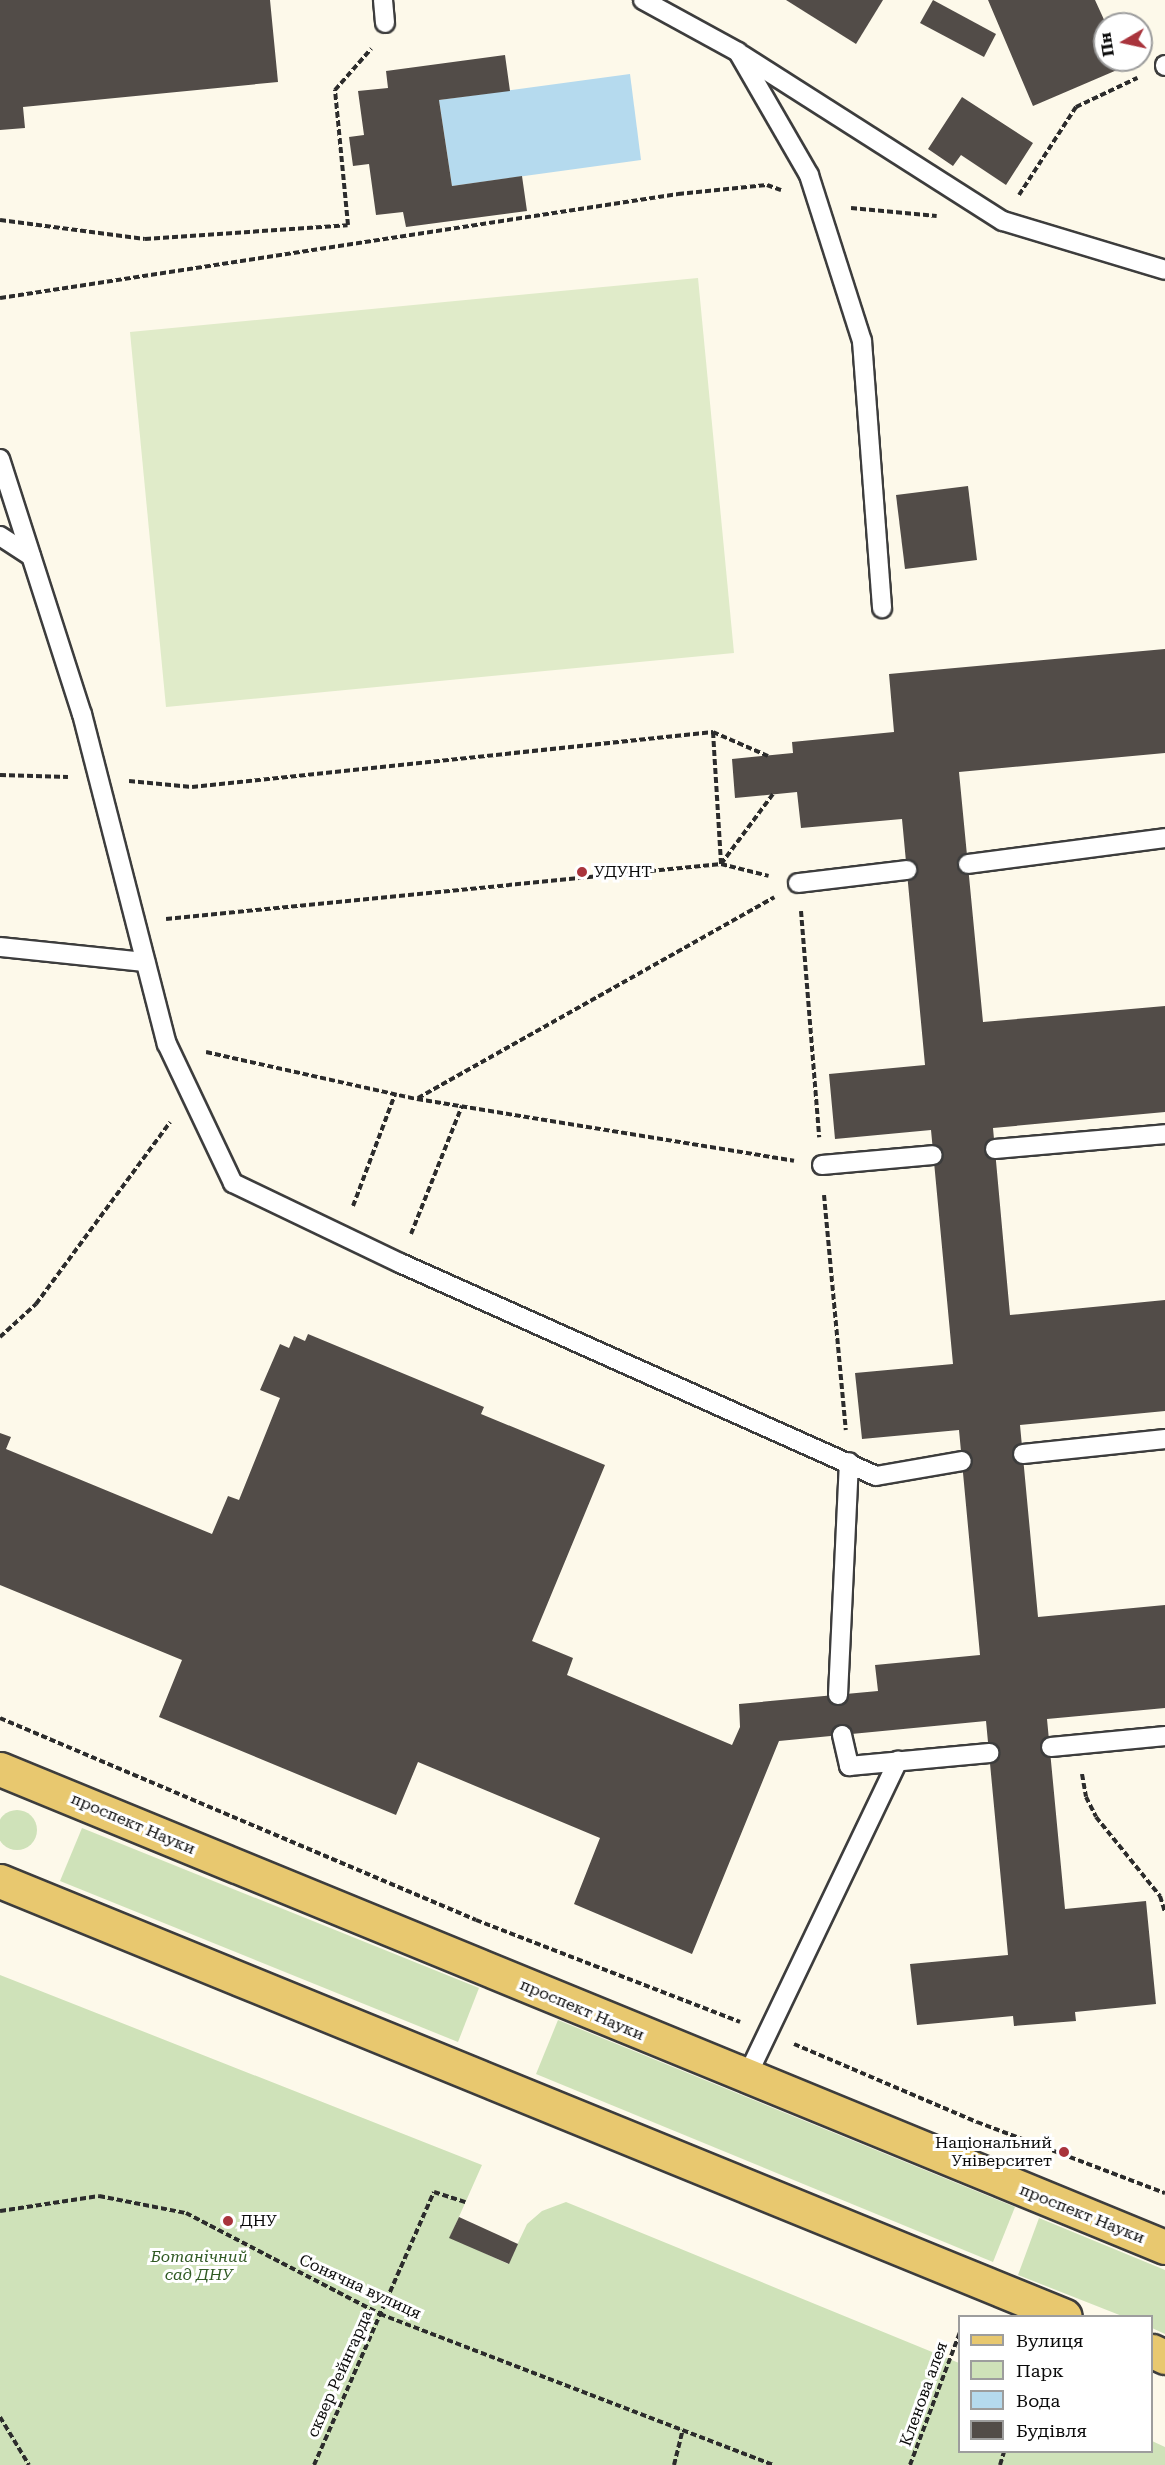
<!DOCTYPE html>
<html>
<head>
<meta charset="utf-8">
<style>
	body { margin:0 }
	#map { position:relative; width:1165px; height:2465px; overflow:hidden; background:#fdf9ea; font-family:"Roboto Serif",serif }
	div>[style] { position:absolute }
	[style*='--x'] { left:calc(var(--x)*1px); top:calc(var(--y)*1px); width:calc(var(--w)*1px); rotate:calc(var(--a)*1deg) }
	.green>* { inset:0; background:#cfe2b9 }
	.round { border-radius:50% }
	.pitch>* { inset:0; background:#e0ebc9 }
	.water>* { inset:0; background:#b5daee }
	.building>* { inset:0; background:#524c48 }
	.path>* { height:4px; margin-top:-2px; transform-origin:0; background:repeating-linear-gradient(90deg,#2c2c2c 0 6px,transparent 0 9px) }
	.roads { filter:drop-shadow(2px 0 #3d3d3d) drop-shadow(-2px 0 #3d3d3d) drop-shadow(0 2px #3d3d3d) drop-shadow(0 -2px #3d3d3d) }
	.service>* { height:18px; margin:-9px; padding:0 9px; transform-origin:9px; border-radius:9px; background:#fff }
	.primary>* { height:33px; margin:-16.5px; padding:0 16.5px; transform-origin:16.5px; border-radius:16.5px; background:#e8c86f }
	.dots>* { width:16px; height:16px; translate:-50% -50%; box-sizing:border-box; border:3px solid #fff; border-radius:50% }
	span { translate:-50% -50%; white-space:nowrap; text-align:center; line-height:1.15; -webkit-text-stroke:6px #fff; paint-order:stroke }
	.poi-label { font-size:16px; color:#0a0a0a }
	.left { translate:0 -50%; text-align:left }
	.right { translate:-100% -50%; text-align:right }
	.street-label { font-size:16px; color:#0a0a0a }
	.park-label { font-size:16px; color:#305a23; font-style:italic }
	.legend { position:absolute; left:958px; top:2315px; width:195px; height:138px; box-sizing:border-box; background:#fff; border:2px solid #9d9d9d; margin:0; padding:8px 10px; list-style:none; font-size:18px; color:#0a0a0a }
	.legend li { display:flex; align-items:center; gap:12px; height:30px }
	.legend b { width:30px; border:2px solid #9d9d9d }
	.north { position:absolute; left:1093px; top:12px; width:60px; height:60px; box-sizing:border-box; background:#fff; border:2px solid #9d9d9d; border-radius:50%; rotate:261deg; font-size:16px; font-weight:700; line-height:24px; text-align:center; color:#0a0a0a }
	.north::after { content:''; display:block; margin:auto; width:21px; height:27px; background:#a9343c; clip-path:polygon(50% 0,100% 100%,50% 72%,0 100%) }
</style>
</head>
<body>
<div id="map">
	<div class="green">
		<i class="round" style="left:-3px;top:1810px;width:40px;height:40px"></i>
		<i style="clip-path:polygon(82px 1828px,479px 1988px,458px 2042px,60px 1881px)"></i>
		<i style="clip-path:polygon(0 1975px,482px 2165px,450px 2237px,508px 2264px,527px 2224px,542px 2211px,566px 2202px,959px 2363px,960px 2452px,1152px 2452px,1152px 2441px,1165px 2447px,1165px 2465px,0 2465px)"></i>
		<i style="clip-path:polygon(558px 2020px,1015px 2207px,993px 2262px,536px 2074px)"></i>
		<i style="clip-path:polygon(1039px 2218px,1165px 2270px,1165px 2334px,1152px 2328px,1152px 2316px,1122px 2316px,1018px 2275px)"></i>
	</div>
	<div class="pitch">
		<i style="clip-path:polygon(698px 278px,734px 653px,166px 707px,130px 332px)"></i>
	</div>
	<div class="water">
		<i style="clip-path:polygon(630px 74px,641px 160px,452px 186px,439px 100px)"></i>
	</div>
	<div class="building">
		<i style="clip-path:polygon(0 0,270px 0,278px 82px,23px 107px,25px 128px,0 130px)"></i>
		<i style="clip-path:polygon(786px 0,883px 0,856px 44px)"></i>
		<i style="clip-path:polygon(933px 0,996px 34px,984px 57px,920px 23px)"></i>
		<i style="clip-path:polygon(988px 0,1095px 0,1106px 24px,1105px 60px,1121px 60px,1124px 67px,1033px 106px)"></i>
		<i style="clip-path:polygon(505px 55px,510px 91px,439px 100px,452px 186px,522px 176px,527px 211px,406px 227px,403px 212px,376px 215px,369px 164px,353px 166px,349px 137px,364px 135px,358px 91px,388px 88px,386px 71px)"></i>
		<i style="clip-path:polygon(962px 97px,1033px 143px,1006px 185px,961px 155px,953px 166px,928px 149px)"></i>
		<i style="clip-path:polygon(968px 486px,977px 560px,905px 569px,896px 495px)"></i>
		<i style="clip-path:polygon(1165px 649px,1165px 753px,959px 772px,983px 1022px,1165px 1006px,1165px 1112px,993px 1128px,1010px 1315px,1165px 1300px,1165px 1411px,1020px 1425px,1038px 1617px,1165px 1605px,1165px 1708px,1047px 1719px,1065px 1909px,1146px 1901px,1156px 2004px,1075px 2012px,1076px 2021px,1014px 2026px,1013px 2016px,917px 2025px,910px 1964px,1008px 1955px,986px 1721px,779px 1741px,692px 1954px,574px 1904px,600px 1838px,418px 1762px,396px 1815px,159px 1717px,182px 1660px,0 1585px,0 1433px,11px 1437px,6px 1449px,212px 1534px,228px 1496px,239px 1500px,280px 1398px,260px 1390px,280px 1344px,289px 1348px,294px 1336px,305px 1341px,308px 1334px,484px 1407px,481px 1414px,605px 1465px,532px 1641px,573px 1658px,567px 1675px,732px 1745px,740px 1727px,739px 1704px,878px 1691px,875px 1665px,980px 1655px,959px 1430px,862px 1439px,855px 1373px,953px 1364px,931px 1130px,835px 1139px,829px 1074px,925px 1065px,902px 819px,801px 828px,797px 792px,735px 798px,732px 759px,793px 753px,792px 742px,894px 732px,889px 674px)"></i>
		<i style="clip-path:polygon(459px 2217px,518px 2244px,509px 2264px,449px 2238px)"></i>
	</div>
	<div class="path">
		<i style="--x:1019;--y:195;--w:105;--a:-57.1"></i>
		<i style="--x:1076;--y:107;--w:68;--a:-25.4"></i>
		<i style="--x:851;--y:208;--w:86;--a:5.3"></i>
		<i style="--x:0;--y:220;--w:146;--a:7.5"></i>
		<i style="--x:145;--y:239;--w:203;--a:-3.9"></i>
		<i style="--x:348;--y:225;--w:136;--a:-95.5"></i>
		<i style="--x:335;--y:90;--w:55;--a:-48.7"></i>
		<i style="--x:0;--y:298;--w:686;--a:-8.72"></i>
		<i style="--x:678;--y:194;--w:89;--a:-5.8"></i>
		<i style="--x:767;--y:185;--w:15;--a:20"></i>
		<i style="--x:713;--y:732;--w:132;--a:86.5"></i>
		<i style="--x:721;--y:864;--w:49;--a:14"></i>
		<i style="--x:0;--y:775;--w:68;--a:1.7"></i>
		<i style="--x:129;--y:781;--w:63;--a:5.4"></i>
		<i style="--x:192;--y:787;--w:524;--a:-6.03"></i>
		<i style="--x:713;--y:732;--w:60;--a:23.6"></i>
		<i style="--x:801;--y:911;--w:227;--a:85.4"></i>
		<i style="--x:166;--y:919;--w:558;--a:-5.66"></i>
		<i style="--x:721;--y:864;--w:87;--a:-53.4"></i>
		<i style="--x:206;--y:1052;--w:216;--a:12.6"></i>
		<i style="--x:417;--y:1099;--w:382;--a:9.3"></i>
		<i style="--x:418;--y:1098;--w:409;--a:-29.4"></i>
		<i style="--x:824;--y:1195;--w:236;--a:84.7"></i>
		<i style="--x:353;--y:1206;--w:120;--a:-69.4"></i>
		<i style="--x:411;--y:1234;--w:138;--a:-68.3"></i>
		<i style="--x:0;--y:1337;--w:49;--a:-42.5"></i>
		<i style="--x:36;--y:1304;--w:226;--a:-53.6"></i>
		<i style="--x:0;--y:1718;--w:517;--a:22.99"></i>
		<i style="--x:476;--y:1920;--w:283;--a:21.1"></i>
		<i style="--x:1082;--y:1774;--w:23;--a:80"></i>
		<i style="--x:1086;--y:1797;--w:22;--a:63"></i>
		<i style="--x:1096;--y:1817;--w:102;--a:51"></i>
		<i style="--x:1160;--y:1896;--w:17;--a:73"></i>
		<i style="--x:794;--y:2044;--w:199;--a:23.1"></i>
		<i style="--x:977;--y:2122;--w:201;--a:20.7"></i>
		<i style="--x:0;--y:2211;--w:100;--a:-8.6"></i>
		<i style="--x:99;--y:2196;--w:89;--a:11.1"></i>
		<i style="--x:186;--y:2213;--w:219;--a:27.5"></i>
		<i style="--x:380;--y:2314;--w:421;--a:21"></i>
		<i style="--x:0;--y:2417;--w:56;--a:58.9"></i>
		<i style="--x:314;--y:2465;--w:298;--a:-66.3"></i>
		<i style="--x:434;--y:2192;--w:33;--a:18"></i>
		<i style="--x:674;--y:2465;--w:36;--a:-76"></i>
		<i style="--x:910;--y:2465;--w:142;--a:-69.4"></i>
		<i style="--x:1000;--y:2465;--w:14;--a:-73"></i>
	</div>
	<div class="roads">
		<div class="service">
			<i style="--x:383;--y:0;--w:23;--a:85"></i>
			<i style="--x:643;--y:0;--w:108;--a:28.7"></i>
			<i style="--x:738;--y:52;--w:142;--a:60"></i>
			<i style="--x:809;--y:175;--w:174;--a:72.3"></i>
			<i style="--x:862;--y:341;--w:268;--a:85.7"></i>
			<i style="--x:742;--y:55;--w:309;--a:32.5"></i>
			<i style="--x:1003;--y:221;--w:169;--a:16.8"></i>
			<i style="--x:1165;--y:65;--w:1;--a:90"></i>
			<i style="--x:0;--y:459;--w:268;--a:72.2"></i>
			<i style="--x:82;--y:714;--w:341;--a:75.6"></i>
			<i style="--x:167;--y:1044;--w:154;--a:64.6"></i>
			<i style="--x:233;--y:1183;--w:185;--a:25.6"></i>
			<i style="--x:400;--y:1263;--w:521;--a:24.11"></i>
			<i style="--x:876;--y:1476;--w:87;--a:-9.9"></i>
			<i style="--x:0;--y:536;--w:37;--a:33"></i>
			<i style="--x:968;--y:864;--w:199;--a:-7.5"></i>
			<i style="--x:798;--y:883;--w:110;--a:-6.8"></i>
			<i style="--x:0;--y:947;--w:146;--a:5.9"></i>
			<i style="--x:995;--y:1149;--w:171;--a:-5"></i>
			<i style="--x:822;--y:1165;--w:111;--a:-5.1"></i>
			<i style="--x:1023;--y:1454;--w:143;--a:-6"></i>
			<i style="--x:838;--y:1695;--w:233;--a:-87.3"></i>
			<i style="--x:842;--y:1735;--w:32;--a:77"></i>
			<i style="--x:849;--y:1766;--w:141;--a:-5.3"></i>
			<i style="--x:1051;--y:1747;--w:115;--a:-5.5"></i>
			<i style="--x:746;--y:2078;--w:352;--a:-64.4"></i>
		</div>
		<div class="primary">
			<i style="--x:0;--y:1769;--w:1259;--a:22.31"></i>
			<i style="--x:0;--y:1881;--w:1150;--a:22.22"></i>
			<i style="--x:1152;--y:2351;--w:14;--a:25"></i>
		</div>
	</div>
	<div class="dots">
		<i style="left:582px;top:872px;background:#a9343c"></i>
		<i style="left:1064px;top:2152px;background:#a9343c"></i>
		<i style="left:228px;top:2221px;background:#a9343c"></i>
	</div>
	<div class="poi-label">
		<span class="left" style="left:594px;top:872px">УДУНТ</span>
		<span class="right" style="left:1052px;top:2152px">Національний<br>Університет</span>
		<span class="left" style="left:240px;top:2221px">ДНУ</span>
	</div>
	<div class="street-label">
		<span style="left:133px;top:1824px;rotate:23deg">проспект Науки</span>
		<span style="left:582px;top:2010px;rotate:23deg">проспект Науки</span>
		<span style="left:1082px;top:2214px;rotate:22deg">проспект Науки</span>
		<span style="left:360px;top:2287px;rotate:25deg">Сонячна вулиця</span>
		<span style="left:340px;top:2374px;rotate:-66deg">сквер Рейнгарда</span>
		<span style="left:924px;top:2394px;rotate:-70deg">Кленова алея</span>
	</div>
	<div class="park-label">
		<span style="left:199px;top:2266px">Ботанічний<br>сад ДНУ</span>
	</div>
	<ul class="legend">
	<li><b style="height:8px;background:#e8c86f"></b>Вулиця</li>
	<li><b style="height:16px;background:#cfe2b9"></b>Парк</li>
	<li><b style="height:16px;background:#b5daee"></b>Вода</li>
	<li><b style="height:16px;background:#524c48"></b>Будівля</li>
	</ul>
	<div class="north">Пн</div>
</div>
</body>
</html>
